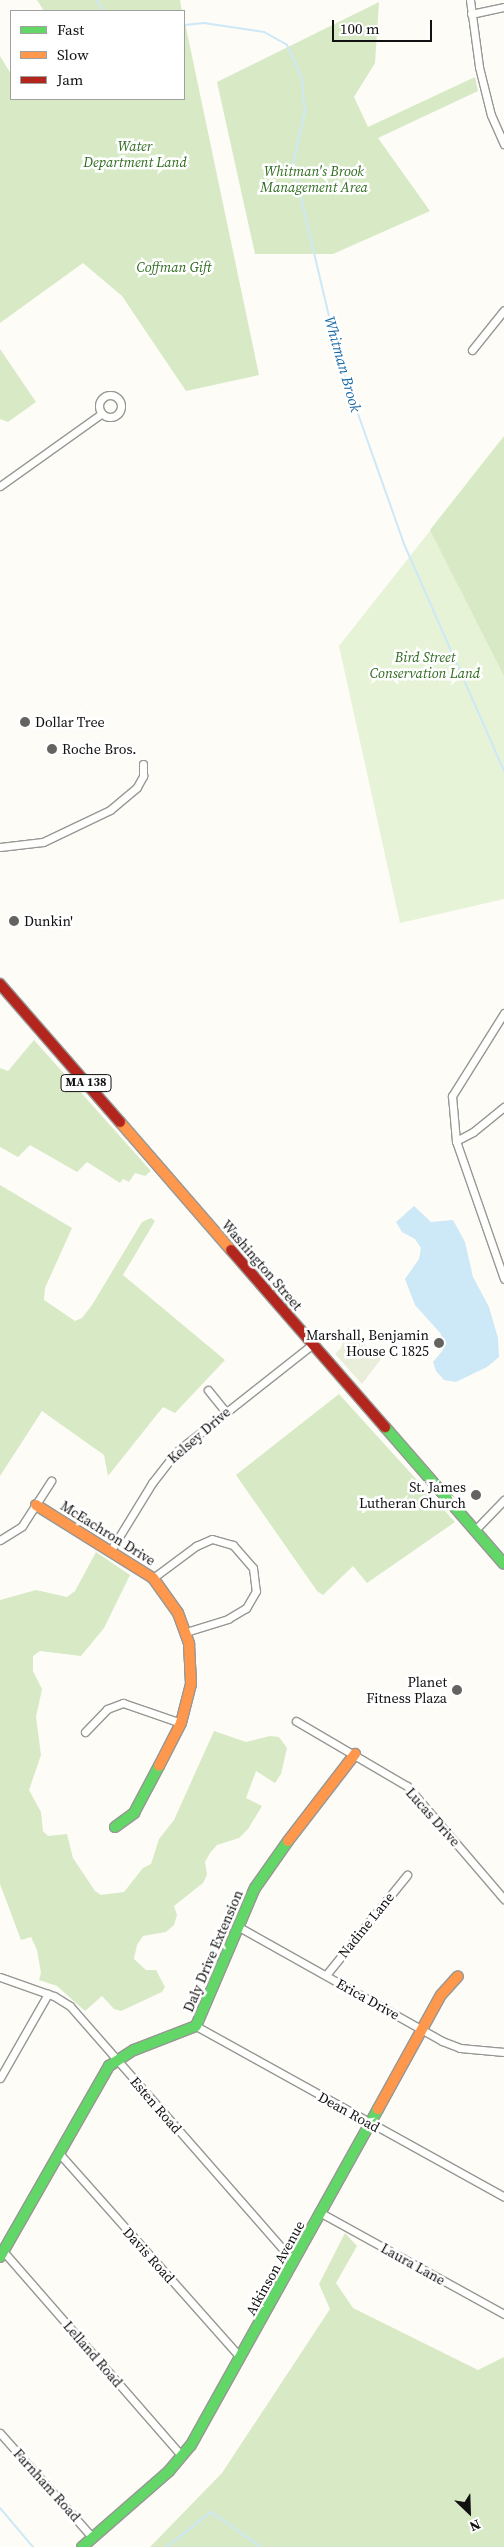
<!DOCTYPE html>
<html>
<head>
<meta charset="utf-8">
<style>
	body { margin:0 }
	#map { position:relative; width:504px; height:2547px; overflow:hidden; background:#fdfcf7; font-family:"Source Serif 4",serif }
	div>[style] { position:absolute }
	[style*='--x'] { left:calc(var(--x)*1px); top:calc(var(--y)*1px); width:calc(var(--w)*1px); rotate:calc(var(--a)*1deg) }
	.green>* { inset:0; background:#e7f3d7 }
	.forest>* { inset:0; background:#d8eac5 }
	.cemetery>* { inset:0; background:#e9eedb }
	.water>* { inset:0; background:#cde8f7 }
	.stream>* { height:2px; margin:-1px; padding:0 1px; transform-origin:1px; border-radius:1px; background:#cde8f7 }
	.roads { filter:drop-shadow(1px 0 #979795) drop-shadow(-1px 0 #979795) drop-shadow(0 1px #979795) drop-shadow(0 -1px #979795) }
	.street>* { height:7px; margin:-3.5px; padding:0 3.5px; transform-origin:3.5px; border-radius:3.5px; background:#fffffe }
	.street>.ring { margin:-3.5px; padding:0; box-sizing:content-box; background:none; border:7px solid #fffffe; border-radius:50% }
	.fast>* { height:10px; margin:-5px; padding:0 5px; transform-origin:5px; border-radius:5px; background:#63d668 }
	.slow>* { height:10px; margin:-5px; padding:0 5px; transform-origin:5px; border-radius:5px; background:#ff974d }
	.jam>* { height:10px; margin:-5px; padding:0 5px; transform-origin:5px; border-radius:5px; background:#b3261e }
	.dots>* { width:14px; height:14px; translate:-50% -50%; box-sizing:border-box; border:2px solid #fff; border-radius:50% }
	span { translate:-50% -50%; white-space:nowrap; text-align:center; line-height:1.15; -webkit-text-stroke:5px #fff; paint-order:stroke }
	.shield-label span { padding:1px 4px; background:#fff; border:1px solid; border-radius:4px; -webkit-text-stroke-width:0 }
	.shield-label { font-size:12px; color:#111; font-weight:700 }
	.park-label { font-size:14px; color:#2f6b1f; font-style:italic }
	.poi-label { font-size:14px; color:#111 }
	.left { translate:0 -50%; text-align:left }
	.right { translate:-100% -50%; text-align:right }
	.street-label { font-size:14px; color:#111 }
	.water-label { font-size:15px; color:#1768a6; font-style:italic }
	.legend { position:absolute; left:10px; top:10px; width:175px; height:90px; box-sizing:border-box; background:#fff; border:1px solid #a0a0a0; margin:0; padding:6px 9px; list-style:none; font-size:15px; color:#111 }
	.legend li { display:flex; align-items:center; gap:10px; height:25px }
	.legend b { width:25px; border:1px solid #a0a0a0 }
	.north { position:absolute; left:444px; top:2487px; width:50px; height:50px; -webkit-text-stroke:4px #fff; paint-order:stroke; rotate:156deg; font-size:14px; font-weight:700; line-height:20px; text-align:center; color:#111 }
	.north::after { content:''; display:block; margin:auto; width:18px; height:22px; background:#111; clip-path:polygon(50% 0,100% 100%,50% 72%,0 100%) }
	.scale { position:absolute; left:332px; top:20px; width:100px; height:22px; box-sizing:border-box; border:2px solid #111; border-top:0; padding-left:6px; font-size:15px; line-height:18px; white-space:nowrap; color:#111; -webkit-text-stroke:4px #fff; paint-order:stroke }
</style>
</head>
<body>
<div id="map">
	<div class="green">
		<i style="clip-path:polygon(504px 437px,504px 899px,400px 923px,339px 646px)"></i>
	</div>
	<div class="forest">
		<i style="clip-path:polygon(37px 0,180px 0,182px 11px,44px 11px)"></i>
		<i style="clip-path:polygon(379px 2px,375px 63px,354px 97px,368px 127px,475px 77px,478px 91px,378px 138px,430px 211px,333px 254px,255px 254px,217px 82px)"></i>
		<i style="clip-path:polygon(184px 18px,259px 375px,186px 391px,122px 296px,83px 263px,0 323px,0 56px,11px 74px,11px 99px,184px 99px)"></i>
		<i style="clip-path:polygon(0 349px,36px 402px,8px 422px,0 419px)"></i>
		<i style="clip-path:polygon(504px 436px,504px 676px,430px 530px)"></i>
		<i style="clip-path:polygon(34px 1040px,151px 1171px,145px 1176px,135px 1173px,129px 1182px,123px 1179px,120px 1183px,87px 1162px,77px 1172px,30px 1145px,18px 1157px,0 1147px,0 1068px,8px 1071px)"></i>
		<i style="clip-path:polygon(0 1185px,72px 1228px,45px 1288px,44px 1300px,75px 1321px,82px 1318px,92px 1305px,142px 1222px,151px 1218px,155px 1221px,123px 1275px,225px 1360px,175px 1413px,163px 1407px,108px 1476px,104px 1455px,42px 1411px,0 1476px)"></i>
		<i style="clip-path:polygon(339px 1394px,455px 1522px,367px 1583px,353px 1566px,323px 1595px,317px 1591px,236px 1475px)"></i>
		<i style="clip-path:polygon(96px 1552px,130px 1575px,104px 1628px,81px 1656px,40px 1651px,33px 1656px,33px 1671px,42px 1689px,36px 1717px,41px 1755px,29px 1790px,41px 1812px,43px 1831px,48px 1836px,67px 1834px,73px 1858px,95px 1891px,101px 1895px,124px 1892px,143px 1868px,151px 1864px,159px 1839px,174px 1820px,214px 1731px,246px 1742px,270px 1736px,279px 1737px,287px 1748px,281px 1774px,275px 1783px,256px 1771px,246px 1798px,262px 1806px,248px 1829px,239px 1838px,217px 1845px,210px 1853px,205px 1862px,207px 1875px,203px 1883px,174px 1906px,177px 1915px,174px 1925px,166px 1932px,143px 1936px,137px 1945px,134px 1959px,146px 1970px,156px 1970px,165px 1987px,162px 1992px,121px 2011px,114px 2009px,102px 1996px,85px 2011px,57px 1986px,39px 1980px,41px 1973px,37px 1950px,31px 1937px,21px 1940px,0 1884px,0 1600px,36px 1590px,67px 1597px,75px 1591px)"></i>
		<i style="clip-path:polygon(345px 2233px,357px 2246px,336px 2283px,353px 2308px,478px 2370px,504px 2357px,504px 2547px,150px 2547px,222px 2473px,330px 2309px,319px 2284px)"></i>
	</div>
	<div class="cemetery">
		<i style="clip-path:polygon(348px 1328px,381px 1359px,362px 1384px,335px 1354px,341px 1348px)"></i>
	</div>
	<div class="water">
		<i style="clip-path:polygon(414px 1206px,431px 1222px,453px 1220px,465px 1242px,473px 1277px,489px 1307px,498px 1338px,499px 1357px,487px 1367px,456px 1382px,444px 1380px,436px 1371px,433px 1362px,443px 1350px,441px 1334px,415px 1305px,405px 1279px,419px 1259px,421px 1248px,415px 1239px,402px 1232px,396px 1222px)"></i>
	</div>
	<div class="stream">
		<i style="--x:97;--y:0;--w:13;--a:61"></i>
		<i style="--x:184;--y:25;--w:20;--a:-6"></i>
		<i style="--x:204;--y:23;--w:61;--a:8.5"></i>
		<i style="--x:264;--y:32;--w:26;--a:29"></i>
		<i style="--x:287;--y:45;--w:37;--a:66"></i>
		<i style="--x:302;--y:79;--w:32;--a:85"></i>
		<i style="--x:305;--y:111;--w:54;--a:102.8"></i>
		<i style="--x:293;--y:164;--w:204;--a:76.7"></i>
		<i style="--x:340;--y:363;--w:192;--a:70.5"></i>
		<i style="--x:404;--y:544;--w:248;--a:66.2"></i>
		<i style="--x:0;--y:2508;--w:51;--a:49.8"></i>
		<i style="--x:167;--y:2547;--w:56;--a:-38.5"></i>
		<i style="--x:211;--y:2512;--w:61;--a:35"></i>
	</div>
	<div class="roads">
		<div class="street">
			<i style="--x:470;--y:0;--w:68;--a:82.3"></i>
			<i style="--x:479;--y:67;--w:49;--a:76"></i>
			<i style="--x:491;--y:115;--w:32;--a:66"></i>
			<i style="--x:471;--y:14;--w:34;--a:-12"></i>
			<i style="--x:472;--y:350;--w:51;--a:-51.3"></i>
			<i class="ring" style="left:99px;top:395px;width:15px;height:15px"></i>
			<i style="--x:0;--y:486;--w:124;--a:-35.5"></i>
			<i style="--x:0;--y:847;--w:43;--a:-6.6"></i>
			<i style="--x:43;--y:842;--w:74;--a:-25.5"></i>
			<i style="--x:110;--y:810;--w:35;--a:-40"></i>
			<i style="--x:137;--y:787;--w:13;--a:-61"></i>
			<i style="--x:143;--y:776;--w:12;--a:-90"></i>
			<i style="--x:504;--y:1013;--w:98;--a:122.1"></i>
			<i style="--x:452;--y:1096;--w:45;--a:84.9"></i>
			<i style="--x:456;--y:1141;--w:19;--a:-28"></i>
			<i style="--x:473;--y:1132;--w:40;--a:-39"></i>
			<i style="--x:456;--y:1141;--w:146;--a:70.8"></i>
			<i style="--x:208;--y:1390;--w:27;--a:51"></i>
			<i style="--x:475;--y:1530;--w:42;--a:-46"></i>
			<i style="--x:0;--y:1540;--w:26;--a:-32"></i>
			<i style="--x:22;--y:1526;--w:54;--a:-57.2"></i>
			<i style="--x:111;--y:1550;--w:79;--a:-58.5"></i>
			<i style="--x:152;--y:1483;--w:41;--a:-52"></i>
			<i style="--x:177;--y:1451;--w:173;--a:-38.2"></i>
			<i style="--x:153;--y:1578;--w:54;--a:-36.7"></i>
			<i style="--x:196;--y:1546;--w:17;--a:-24"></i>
			<i style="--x:212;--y:1539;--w:22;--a:16"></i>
			<i style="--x:233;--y:1545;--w:30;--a:49"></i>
			<i style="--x:253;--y:1568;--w:23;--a:83"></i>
			<i style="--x:256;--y:1591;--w:20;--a:120"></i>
			<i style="--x:246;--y:1608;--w:21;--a:149"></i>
			<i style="--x:228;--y:1619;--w:44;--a:162.8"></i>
			<i style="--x:296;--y:1721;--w:129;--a:30.4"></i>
			<i style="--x:407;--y:1786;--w:149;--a:49.4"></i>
			<i style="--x:85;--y:1732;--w:32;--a:-46"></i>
			<i style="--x:107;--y:1709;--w:17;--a:-21"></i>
			<i style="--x:123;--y:1703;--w:61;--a:19"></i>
			<i style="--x:239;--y:1927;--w:233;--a:29.3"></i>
			<i style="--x:442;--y:2041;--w:19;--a:21"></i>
			<i style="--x:460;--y:2048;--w:44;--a:5.2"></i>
			<i style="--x:326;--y:1975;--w:129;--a:-51"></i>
			<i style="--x:0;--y:1977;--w:57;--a:19.4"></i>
			<i style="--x:54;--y:1996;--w:19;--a:32"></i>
			<i style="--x:70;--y:2006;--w:339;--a:48.8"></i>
			<i style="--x:196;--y:2026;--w:352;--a:29"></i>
			<i style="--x:0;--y:2078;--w:97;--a:-60.3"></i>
			<i style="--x:58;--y:2152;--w:274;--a:48.4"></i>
			<i style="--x:321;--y:2213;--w:209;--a:28.9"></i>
			<i style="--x:3;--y:2251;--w:272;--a:48.9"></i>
			<i style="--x:0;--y:2433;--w:140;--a:48.5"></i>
		</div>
		<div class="fast">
			<i style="--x:385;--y:1427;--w:181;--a:49"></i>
			<i style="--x:115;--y:1827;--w:24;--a:-36"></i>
			<i style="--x:134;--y:1813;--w:53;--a:-62"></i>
			<i style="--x:0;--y:2257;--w:220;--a:-60.3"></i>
			<i style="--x:109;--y:2066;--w:30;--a:-33"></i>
			<i style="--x:134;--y:2050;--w:66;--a:-21.2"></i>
			<i style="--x:196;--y:2026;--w:150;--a:-66.9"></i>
			<i style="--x:255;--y:1888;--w:57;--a:-54.9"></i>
			<i style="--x:82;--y:2547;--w:116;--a:-41.1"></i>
			<i style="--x:169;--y:2471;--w:34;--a:-50"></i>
			<i style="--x:191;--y:2445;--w:385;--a:-60.9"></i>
		</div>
		<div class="slow">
			<i style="--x:120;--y:1122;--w:169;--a:49.1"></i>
			<i style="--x:36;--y:1505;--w:138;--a:32"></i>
			<i style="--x:153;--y:1578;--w:43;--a:54.5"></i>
			<i style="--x:178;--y:1613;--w:33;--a:70"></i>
			<i style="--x:189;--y:1644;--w:40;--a:87.1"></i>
			<i style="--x:191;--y:1684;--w:40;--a:104.4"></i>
			<i style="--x:181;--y:1723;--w:48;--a:117.1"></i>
			<i style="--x:288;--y:1841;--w:110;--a:-52.4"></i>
			<i style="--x:378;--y:2109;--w:130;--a:-61.1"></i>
			<i style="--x:441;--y:1995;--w:25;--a:-48"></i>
		</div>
		<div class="jam">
			<i style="--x:0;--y:984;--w:183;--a:49"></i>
			<i style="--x:231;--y:1250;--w:235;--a:49"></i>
		</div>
	</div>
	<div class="dots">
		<i style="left:25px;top:722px;background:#646362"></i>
		<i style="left:52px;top:749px;background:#646362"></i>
		<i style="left:14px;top:921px;background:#646362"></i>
		<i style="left:439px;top:1343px;background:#646362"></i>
		<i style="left:476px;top:1495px;background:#646362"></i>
		<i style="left:457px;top:1690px;background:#646362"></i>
	</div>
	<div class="shield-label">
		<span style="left:86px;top:1083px">MA 138</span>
	</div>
	<div class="park-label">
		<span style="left:135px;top:154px">Water<br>Department Land</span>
		<span style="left:314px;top:179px">Whitman's Brook<br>Management Area</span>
		<span style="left:174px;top:267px">Coffman Gift</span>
		<span style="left:425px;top:665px">Bird Street<br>Conservation Land</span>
	</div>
	<div class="poi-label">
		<span class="left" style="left:35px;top:722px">Dollar Tree</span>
		<span class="left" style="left:62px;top:749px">Roche Bros.</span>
		<span class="left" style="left:24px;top:921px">Dunkin'</span>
		<span class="right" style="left:429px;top:1343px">Marshall, Benjamin<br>House C 1825</span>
		<span class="right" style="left:466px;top:1495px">St. James<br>Lutheran Church</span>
		<span class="right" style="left:447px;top:1690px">Planet<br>Fitness Plaza</span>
	</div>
	<div class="street-label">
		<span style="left:262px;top:1265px;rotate:49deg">Washington Street</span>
		<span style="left:199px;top:1435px;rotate:-41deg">Kelsey Drive</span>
		<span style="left:108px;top:1533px;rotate:32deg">McEachron Drive</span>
		<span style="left:433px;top:1817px;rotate:48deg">Lucas Drive</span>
		<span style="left:366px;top:1925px;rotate:-51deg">Nadine Lane</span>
		<span style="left:213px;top:1951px;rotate:-67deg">Daly Drive Extension</span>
		<span style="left:368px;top:1999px;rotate:29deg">Erica Drive</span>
		<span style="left:156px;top:2105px;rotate:49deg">Esten Road</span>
		<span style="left:349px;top:2112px;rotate:29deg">Dean Road</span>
		<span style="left:149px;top:2255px;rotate:48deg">Davis Road</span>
		<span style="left:413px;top:2264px;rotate:29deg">Laura Lane</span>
		<span style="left:275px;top:2268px;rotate:-61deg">Atkinson Avenue</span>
		<span style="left:93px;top:2354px;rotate:49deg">Lelland Road</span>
		<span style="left:47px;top:2485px;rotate:48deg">Farnham Road</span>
	</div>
	<div class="water-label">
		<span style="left:343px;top:364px;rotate:74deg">Whitman Brook</span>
	</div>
	<ul class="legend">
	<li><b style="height:6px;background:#63d668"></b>Fast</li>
	<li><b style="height:6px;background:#ff974d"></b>Slow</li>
	<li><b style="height:6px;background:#b3261e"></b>Jam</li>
	</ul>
	<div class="north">N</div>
	<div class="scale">100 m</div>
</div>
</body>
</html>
